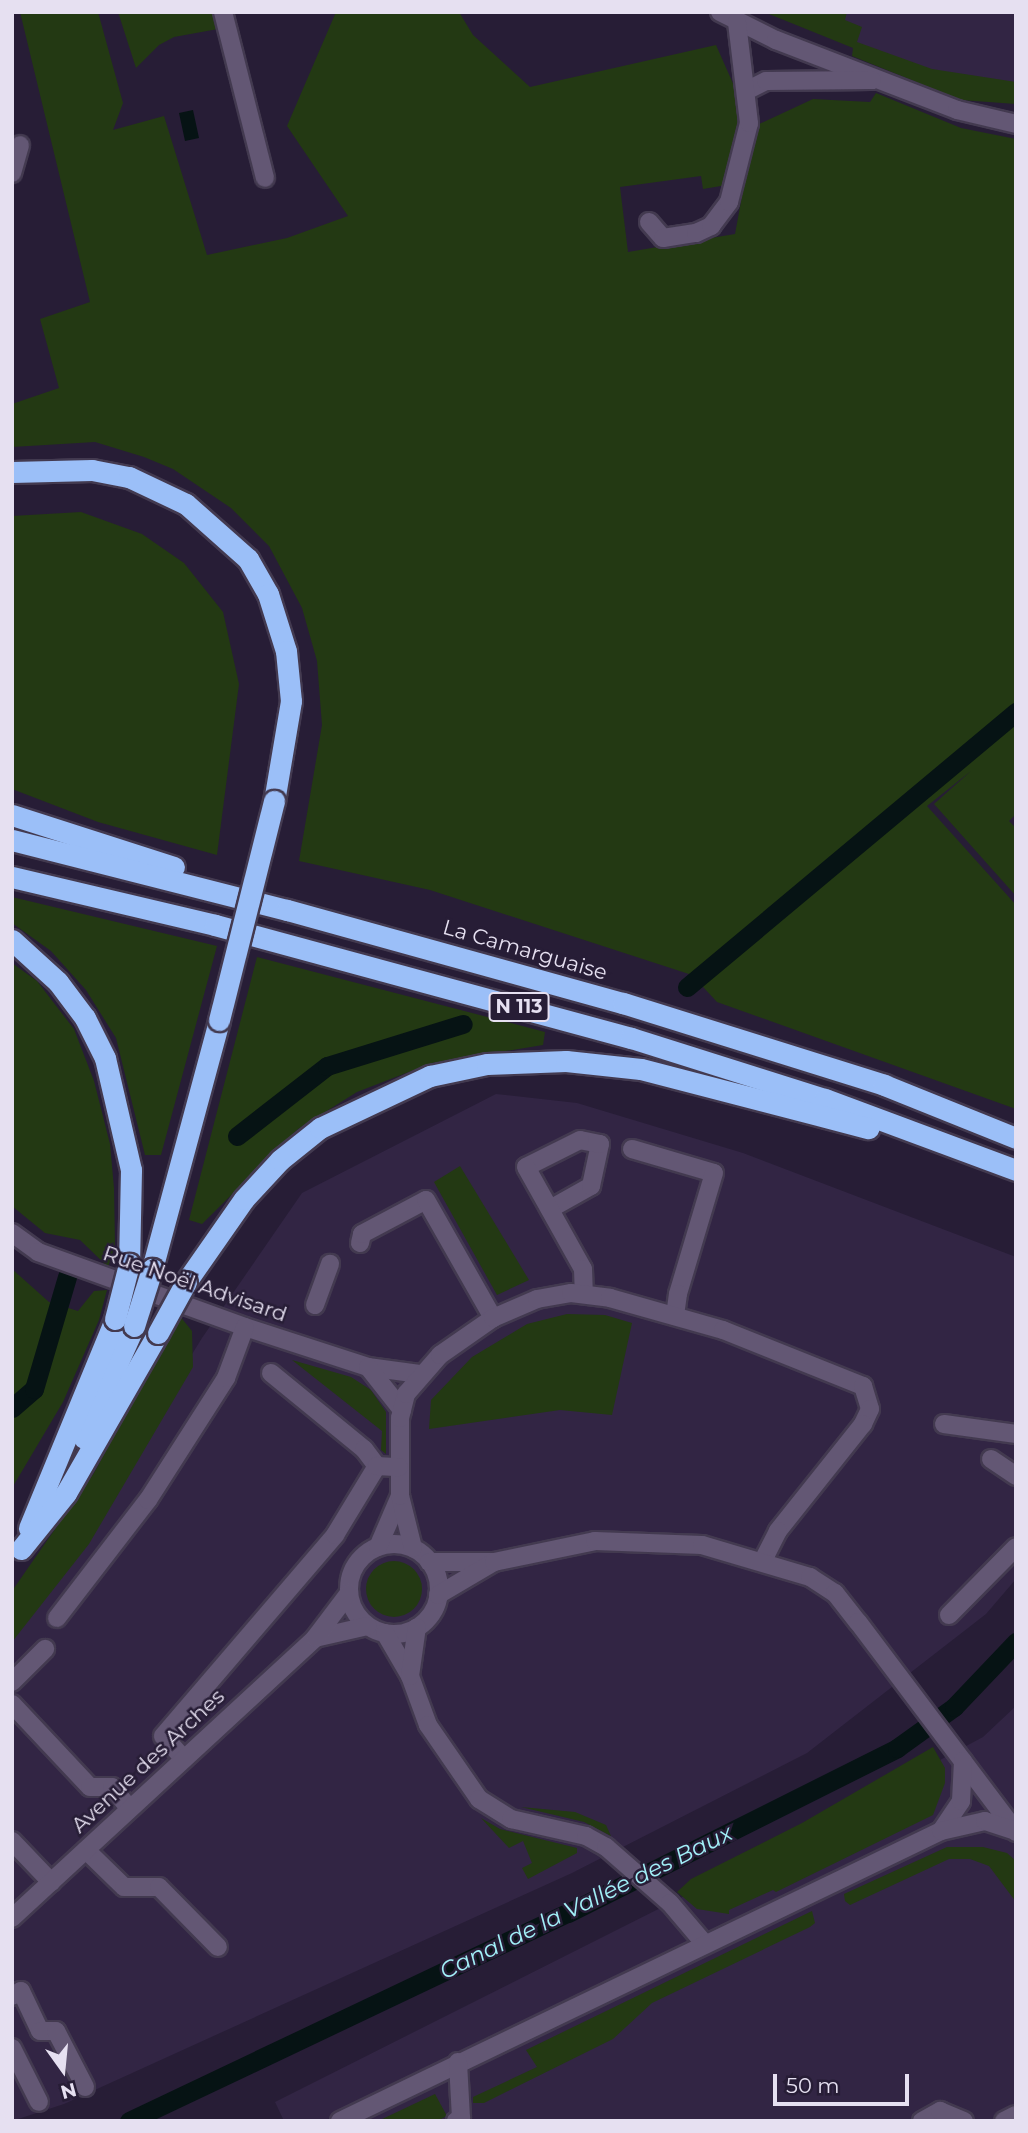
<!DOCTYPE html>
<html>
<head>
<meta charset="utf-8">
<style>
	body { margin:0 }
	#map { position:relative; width:1028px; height:2133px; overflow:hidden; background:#271d36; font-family:Montserrat,sans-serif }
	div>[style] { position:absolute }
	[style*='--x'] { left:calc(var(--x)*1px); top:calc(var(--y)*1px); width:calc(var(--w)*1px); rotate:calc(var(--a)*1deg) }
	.built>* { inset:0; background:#322544 }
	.green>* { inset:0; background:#233913 }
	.round { border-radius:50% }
	.water>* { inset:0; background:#061314 }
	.canal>* { height:19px; margin:-9.5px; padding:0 9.5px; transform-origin:9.5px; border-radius:9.5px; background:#061314 }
	.roads { filter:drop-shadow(2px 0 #433a50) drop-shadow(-2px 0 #433a50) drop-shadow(0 2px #433a50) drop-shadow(0 -2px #433a50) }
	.minor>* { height:18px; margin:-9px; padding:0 9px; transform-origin:9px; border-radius:9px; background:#635774 }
	.minor>.ring { margin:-9px; padding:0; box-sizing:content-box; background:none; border:18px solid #635774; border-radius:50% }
	.highway>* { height:21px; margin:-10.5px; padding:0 10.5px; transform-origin:10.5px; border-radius:10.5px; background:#9bbff8 }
	.bridges { filter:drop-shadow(2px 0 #433a50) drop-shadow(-2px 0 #433a50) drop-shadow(0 2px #433a50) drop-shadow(0 -2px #433a50) }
	.highway-bridge>* { height:21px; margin:-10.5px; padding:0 10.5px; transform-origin:10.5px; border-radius:10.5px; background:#9bbff8 }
	span { translate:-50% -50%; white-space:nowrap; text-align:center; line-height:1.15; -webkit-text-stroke:5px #271d36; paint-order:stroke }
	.shield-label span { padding:2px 5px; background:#271d36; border:2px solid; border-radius:5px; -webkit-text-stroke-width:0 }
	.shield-label { font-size:19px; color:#e6e0f1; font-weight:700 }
	.street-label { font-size:21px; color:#e6e0f1 }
	.water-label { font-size:23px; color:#a2f0f8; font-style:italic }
	.frame { position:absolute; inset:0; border:14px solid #e6e0f1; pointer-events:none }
	.north { position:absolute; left:28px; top:2035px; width:70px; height:70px; -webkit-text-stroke:5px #271d36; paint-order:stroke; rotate:165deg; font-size:19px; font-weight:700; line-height:28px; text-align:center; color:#e6e0f1 }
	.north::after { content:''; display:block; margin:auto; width:24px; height:32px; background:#e6e0f1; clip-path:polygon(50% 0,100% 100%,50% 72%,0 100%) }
	.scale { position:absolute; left:773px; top:2074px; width:136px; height:32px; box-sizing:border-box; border:4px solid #e6e0f1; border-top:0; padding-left:9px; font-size:21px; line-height:24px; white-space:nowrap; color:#e6e0f1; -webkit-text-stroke:5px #271d36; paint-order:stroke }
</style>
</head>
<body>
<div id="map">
	<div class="built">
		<i style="clip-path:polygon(774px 12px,1016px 12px,1016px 97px,969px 92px)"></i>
		<i style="clip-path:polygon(496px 1094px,577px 1103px,743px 1153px,1016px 1257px,1016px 1579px,986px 1614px,807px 1753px,572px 1873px,64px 2104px,12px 2121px,12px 1617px,113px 1482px,202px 1338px,302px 1193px)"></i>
		<i style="clip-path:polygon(1016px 1706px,1016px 2121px,284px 2121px,275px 2102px,716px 1880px,983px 1737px)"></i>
	</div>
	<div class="green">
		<i style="clip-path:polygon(20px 12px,98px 12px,123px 103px,113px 130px,164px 116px,207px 255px,287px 238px,348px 216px,287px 126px,336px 12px,459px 12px,473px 35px,530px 87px,716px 45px,739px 97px,746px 129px,727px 185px,703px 189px,701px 176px,620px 187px,628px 252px,735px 234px,755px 126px,813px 99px,870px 102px,876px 93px,961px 128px,1016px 139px,1016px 814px,1009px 821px,1016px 828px,1016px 896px,934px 804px,971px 771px,927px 806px,1016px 905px,1016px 1109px,717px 1002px,692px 975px,430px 890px,299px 861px,322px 725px,317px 661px,302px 608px,269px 546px,231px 508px,173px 469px,144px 457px,95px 442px,12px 447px,12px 404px,59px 388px,40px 319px,90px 302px)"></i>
		<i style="clip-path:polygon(118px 12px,214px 12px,218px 29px,174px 37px,159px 45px,136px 68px)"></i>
		<i style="clip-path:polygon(764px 12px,847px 12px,845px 20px,862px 27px,857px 42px,932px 69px,1016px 82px,1016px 104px,961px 100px,852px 56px,853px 48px)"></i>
		<i style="clip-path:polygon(81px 512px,142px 534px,184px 563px,223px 612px,239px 684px,217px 855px,98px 822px,12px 789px,12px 516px)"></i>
		<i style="clip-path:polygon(12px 897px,217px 946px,161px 1155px,145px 1155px,116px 1038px,86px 990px,51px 951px,12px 923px)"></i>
		<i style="clip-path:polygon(257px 957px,545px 1032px,543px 1045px,432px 1063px,357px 1092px,298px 1129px,202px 1224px,189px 1220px)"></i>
		<i style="clip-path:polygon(12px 963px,37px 981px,74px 1029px,94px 1081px,110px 1144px,114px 1188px,115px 1245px,108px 1267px,80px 1240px,45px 1233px,12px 1206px)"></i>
		<i style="clip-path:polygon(460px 1166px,529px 1280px,497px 1295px,434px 1182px)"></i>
		<i style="clip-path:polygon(12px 1269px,49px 1302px,78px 1311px,94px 1291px,107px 1290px,99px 1320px,63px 1402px,12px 1488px)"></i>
		<i style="clip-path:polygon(567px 1314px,605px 1315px,632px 1323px,612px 1415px,560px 1410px,429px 1429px,431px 1400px,472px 1357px,527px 1324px)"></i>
		<i style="clip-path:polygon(179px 1315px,192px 1331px,193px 1367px,89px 1544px,12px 1642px,12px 1591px,94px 1473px)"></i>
		<i style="clip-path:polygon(292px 1360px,351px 1377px,371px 1390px,386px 1412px,386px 1454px,381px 1450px,382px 1431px)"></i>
		<i class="round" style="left:366px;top:1561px;width:56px;height:56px"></i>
		<i style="clip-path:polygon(933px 1747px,945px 1768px,945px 1783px,933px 1815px,776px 1892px,773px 1890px,729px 1910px,729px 1914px,697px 1909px,677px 1892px,691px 1879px,802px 1823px)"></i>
		<i style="clip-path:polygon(521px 1807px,575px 1812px,606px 1825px,611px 1836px,584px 1822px)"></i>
		<i style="clip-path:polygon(481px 1818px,500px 1829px,577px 1848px,577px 1853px,528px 1879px,522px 1868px,532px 1863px,523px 1841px,509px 1848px)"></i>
		<i style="clip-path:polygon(947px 1847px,983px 1847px,1007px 1853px,1016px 1861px,1016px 1902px,989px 1866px,970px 1859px,949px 1859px,850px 1905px,845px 1901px,844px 1894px)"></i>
		<i style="clip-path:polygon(812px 1911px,815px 1923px,810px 1927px,652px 2003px,613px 2039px,484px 2103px,473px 2103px,473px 2097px,537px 2067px,526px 2050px)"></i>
		<i style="clip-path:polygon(435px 2094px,447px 2116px,437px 2121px,378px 2121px)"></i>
	</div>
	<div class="water">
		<i style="clip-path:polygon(193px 110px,199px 138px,185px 141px,179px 113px)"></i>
	</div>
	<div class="canal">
		<i style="--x:687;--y:987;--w:429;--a:-39.9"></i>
		<i style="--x:237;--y:1136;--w:114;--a:-37.9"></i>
		<i style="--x:327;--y:1066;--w:142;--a:-17.2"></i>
		<i style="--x:12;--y:1408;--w:29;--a:-41"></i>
		<i style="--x:34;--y:1389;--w:117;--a:-73.6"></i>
		<i style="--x:129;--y:2121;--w:486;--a:-25.4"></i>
		<i style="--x:568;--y:1913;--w:368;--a:-26.6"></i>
		<i style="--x:897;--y:1748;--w:70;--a:-35.7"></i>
		<i style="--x:954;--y:1707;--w:90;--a:-46.4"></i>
	</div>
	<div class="roads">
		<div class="minor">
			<i style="--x:223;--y:12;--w:171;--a:75.8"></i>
			<i style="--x:720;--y:12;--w:63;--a:26.6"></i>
			<i style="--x:776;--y:40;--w:194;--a:21.1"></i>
			<i style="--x:957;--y:110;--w:61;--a:13.3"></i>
			<i style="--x:748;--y:90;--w:20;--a:-27"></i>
			<i style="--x:766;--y:81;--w:106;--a:-0.5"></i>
			<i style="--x:12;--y:173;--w:29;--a:-74"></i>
			<i style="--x:649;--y:222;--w:21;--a:49"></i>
			<i style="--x:663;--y:238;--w:33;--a:-9"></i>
			<i style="--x:696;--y:233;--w:17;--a:-25"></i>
			<i style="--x:711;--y:226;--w:30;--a:-53"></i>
			<i style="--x:729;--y:202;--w:81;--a:-75.8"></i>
			<i style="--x:749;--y:123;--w:102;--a:-96.8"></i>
			<i style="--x:632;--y:1149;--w:85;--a:16.3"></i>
			<i style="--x:714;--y:1173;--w:126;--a:106.6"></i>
			<i style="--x:678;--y:1294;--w:22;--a:98"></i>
			<i style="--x:550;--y:1209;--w:47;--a:-29.3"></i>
			<i style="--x:591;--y:1186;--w:43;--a:-77.9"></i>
			<i style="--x:600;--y:1144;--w:20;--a:-169"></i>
			<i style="--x:580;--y:1140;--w:60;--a:153.4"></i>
			<i style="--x:526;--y:1167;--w:117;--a:60.8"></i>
			<i style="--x:583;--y:1269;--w:25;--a:88"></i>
			<i style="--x:12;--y:1233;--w:32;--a:36"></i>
			<i style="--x:38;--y:1252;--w:220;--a:19.9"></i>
			<i style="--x:245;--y:1327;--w:129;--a:18"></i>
			<i style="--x:368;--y:1367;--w:52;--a:7.7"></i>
			<i style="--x:360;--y:1243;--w:9;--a:-77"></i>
			<i style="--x:362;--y:1234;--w:72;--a:-28"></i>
			<i style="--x:426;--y:1200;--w:136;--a:60.4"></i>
			<i style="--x:315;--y:1305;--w:44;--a:-69.9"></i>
			<i style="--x:368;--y:1367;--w:55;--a:51.7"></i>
			<i style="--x:271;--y:1373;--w:120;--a:39.3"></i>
			<i style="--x:364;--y:1449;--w:21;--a:53"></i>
			<i style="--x:944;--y:1424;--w:73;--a:7.9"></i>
			<i style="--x:991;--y:1459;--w:30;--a:34"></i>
			<i class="ring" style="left:349px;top:1544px;width:72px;height:72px"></i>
			<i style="--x:378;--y:1547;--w:56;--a:-66.7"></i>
			<i style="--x:413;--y:1548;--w:54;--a:-104"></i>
			<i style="--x:400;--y:1496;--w:78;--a:-90"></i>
			<i style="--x:400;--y:1418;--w:25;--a:-76"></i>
			<i style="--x:406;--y:1394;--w:52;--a:-48.9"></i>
			<i style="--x:440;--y:1355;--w:65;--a:-34.9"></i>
			<i style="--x:493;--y:1318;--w:48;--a:-23.4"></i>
			<i style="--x:537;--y:1299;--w:35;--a:-10"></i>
			<i style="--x:571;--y:1293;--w:39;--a:7"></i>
			<i style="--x:610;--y:1298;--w:117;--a:15.8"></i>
			<i style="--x:723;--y:1330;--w:151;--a:21.8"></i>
			<i style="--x:863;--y:1386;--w:24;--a:73"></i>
			<i style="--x:870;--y:1409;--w:17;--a:115"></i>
			<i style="--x:863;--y:1424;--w:137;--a:128.5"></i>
			<i style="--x:778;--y:1531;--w:33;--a:117"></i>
			<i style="--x:429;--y:1562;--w:65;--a:0"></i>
			<i style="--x:438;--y:1595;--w:65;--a:-30.5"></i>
			<i style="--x:494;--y:1562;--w:103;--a:-11.7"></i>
			<i style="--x:595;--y:1541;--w:107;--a:2.1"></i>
			<i style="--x:702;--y:1545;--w:113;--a:16.5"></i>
			<i style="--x:810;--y:1577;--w:30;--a:33"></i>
			<i style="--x:835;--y:1593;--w:37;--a:52"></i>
			<i style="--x:858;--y:1622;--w:263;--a:53"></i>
			<i style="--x:949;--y:1615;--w:95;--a:-45.4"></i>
			<i style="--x:57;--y:1618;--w:149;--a:-52.4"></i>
			<i style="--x:148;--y:1500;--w:145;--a:-57.4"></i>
			<i style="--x:226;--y:1378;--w:54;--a:-69.6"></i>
			<i style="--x:385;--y:1633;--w:50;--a:59.8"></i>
			<i style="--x:410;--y:1676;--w:52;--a:69.8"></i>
			<i style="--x:428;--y:1725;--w:90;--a:55.4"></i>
			<i style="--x:479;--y:1799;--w:38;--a:32"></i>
			<i style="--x:511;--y:1819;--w:77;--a:12.8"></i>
			<i style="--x:586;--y:1836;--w:23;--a:29"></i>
			<i style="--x:606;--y:1847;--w:85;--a:41.2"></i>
			<i style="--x:670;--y:1903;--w:52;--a:49.6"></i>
			<i style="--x:315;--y:1638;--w:54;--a:-12.8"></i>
			<i style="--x:410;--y:1676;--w:49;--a:-81.9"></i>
			<i style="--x:12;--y:1682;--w:47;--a:-45"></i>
			<i style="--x:12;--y:1704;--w:114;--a:46.8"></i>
			<i style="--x:90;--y:1787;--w:22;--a:0"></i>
			<i style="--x:112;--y:1787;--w:28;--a:51"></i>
			<i style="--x:184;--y:1759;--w:31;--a:-132"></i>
			<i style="--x:163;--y:1736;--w:265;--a:-49.4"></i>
			<i style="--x:335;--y:1535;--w:81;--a:-58.7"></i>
			<i style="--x:377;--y:1466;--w:22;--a:3"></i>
			<i style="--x:941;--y:1831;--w:36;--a:-56"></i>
			<i style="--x:961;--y:1801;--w:40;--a:-87.1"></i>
			<i style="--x:12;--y:1841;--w:57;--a:46.4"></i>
			<i style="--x:86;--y:1850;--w:53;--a:44.2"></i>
			<i style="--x:124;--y:1887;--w:35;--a:0"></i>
			<i style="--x:159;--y:1887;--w:84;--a:45.5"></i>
			<i style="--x:12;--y:1918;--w:413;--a:-42.7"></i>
			<i style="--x:315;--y:1638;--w:56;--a:-52.9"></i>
			<i style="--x:12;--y:1996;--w:10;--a:-29"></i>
			<i style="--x:21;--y:1991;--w:44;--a:64.6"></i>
			<i style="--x:40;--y:2031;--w:16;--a:0"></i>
			<i style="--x:56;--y:2031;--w:63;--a:62.6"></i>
			<i style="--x:12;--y:2048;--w:60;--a:63.4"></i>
			<i style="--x:340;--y:2121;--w:667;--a:-25.76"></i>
			<i style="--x:941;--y:1831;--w:45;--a:-12.8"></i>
			<i style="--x:985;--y:1821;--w:32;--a:18"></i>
			<i style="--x:456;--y:2121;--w:6;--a:-31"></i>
			<i style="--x:461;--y:2118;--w:56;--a:-93.1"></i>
			<i style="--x:922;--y:2121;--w:21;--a:-29"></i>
			<i style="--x:940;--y:2111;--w:26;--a:23"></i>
			<i style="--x:1004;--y:2121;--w:13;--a:-27"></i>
		</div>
		<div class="highway">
			<i style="--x:12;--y:472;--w:80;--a:-1.4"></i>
			<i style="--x:92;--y:470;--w:38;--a:11"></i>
			<i style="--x:129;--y:477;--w:63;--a:25.3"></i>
			<i style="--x:186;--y:504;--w:83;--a:41.6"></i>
			<i style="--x:248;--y:559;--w:40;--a:60.3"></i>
			<i style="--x:268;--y:594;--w:60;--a:72.5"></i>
			<i style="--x:286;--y:651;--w:50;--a:84.3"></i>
			<i style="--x:291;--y:701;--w:101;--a:99.6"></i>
			<i style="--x:12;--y:815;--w:170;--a:17.8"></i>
			<i style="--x:12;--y:840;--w:284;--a:14.3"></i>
			<i style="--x:287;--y:910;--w:349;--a:15.5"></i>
			<i style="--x:623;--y:1003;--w:274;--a:17.4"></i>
			<i style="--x:884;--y:1085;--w:142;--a:21.9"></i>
			<i style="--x:12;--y:877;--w:209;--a:13.3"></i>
			<i style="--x:215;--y:925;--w:431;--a:15.2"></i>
			<i style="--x:631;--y:1038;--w:203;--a:17.5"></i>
			<i style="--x:825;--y:1099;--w:204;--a:20.4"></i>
			<i style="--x:12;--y:940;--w:62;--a:42.4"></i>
			<i style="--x:58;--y:982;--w:45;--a:53.1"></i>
			<i style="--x:85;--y:1018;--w:45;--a:63.4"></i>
			<i style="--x:105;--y:1058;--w:115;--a:76.9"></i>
			<i style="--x:131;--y:1170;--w:94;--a:91.2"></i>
			<i style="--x:152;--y:1269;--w:258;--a:-74.9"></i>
			<i style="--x:186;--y:1282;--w:101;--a:-55.1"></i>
			<i style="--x:244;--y:1199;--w:53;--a:-47.3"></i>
			<i style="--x:280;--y:1160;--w:51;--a:-38.7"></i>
			<i style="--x:320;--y:1128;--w:122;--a:-25.3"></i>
			<i style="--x:430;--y:1076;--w:58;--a:-11.9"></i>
			<i style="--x:487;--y:1064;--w:79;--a:-2.2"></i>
			<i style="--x:566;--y:1061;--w:75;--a:6.1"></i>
			<i style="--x:641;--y:1069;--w:235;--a:14.6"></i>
			<i style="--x:84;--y:1438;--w:123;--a:-65.9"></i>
			<i style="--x:29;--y:1528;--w:226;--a:-67.6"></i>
			<i style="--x:21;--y:1549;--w:72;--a:-51.2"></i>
			<i style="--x:66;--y:1493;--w:185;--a:-60.1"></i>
		</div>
	</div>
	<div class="bridges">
		<div class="highway-bridge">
			<i style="--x:219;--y:1020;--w:226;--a:-75.9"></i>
			<i style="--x:115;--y:1319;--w:57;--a:-75.7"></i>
			<i style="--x:134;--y:1326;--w:60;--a:-72.5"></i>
			<i style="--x:158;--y:1333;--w:58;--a:-61.2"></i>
		</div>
	</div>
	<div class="shield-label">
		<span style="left:519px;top:1007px">N 113</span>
	</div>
	<div class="street-label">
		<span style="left:525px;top:950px;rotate:16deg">La Camarguaise</span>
		<span style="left:195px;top:1284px;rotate:19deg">Rue Noël Advisard</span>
		<span style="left:148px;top:1761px;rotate:-43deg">Avenue des Arches</span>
	</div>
	<div class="water-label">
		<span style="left:586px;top:1902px;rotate:-26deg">Canal de la Vallée des Baux</span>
	</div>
	<div class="frame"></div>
	<div class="north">N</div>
	<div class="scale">50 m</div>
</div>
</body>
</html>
